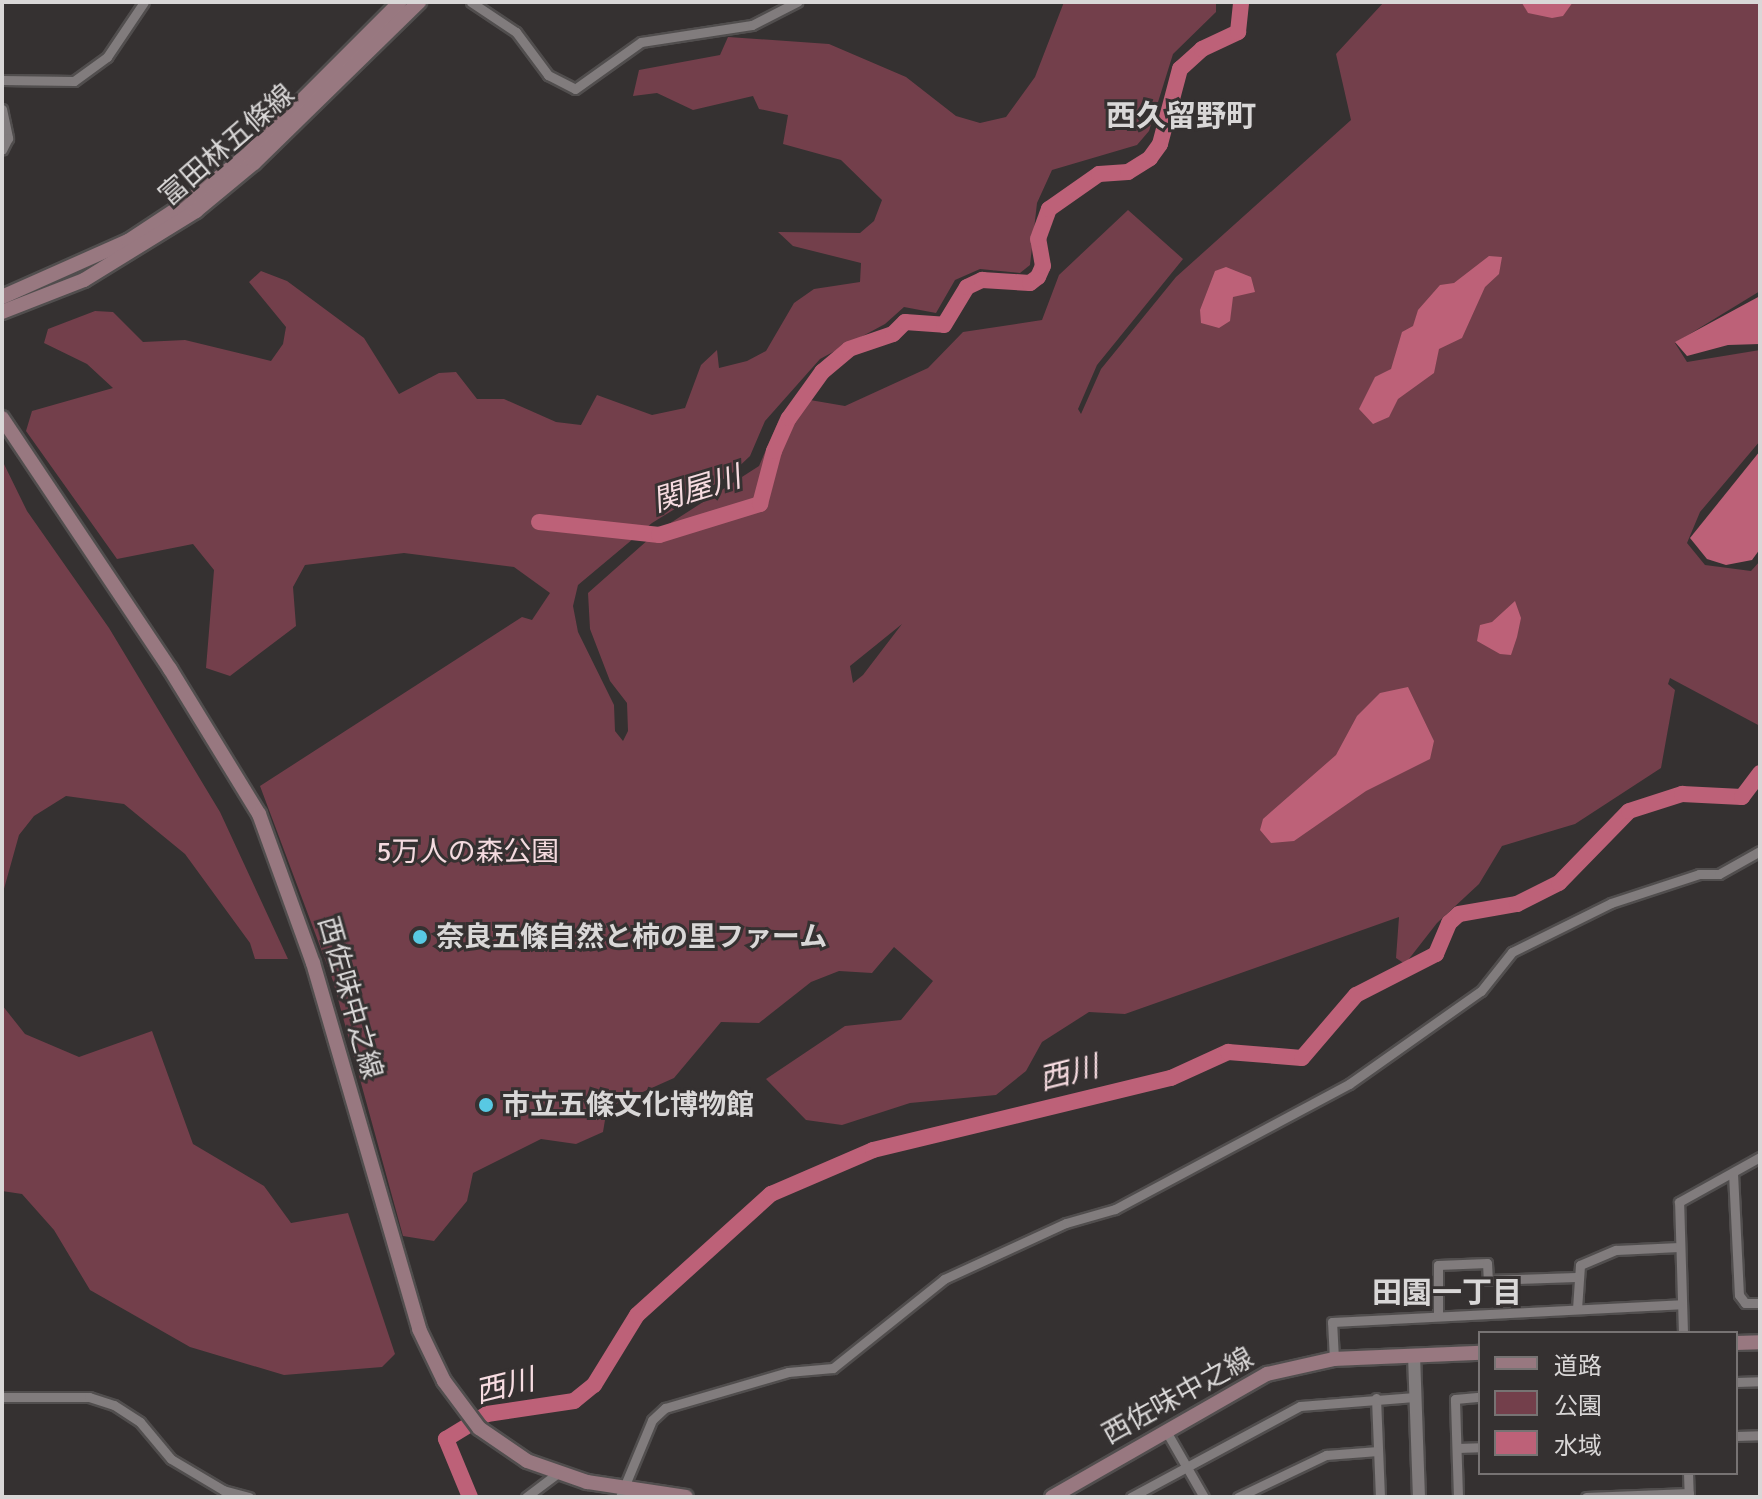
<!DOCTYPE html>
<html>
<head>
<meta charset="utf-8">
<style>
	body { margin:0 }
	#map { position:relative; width:1762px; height:1499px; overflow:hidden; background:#353131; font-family:Signika,"Noto Sans JP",sans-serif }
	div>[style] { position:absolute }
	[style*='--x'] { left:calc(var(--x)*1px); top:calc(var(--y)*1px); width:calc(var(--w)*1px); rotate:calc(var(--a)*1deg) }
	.green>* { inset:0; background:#733f4b }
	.water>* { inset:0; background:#bd6178 }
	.river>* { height:16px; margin:-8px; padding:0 8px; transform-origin:8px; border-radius:8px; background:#bd6178 }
	.roads { filter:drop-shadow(2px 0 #514e4e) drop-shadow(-2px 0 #514e4e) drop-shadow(0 2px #514e4e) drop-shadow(0 -2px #514e4e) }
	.minor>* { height:9px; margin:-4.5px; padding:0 4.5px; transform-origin:4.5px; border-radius:4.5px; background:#817c7d }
	.tertiary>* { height:12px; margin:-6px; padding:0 6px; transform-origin:6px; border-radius:6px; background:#817c7d }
	.secondary>* { height:14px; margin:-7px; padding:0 7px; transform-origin:7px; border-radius:7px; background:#987880 }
	.dots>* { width:22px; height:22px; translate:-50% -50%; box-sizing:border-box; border:4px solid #353131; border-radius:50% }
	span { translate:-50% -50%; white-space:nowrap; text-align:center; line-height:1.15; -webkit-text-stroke:6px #353131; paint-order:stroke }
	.street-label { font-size:28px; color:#d9d7d7 }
	.park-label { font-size:28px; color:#f4dadf }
	.poi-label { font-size:28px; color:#d9d7d7; font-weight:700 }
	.left { translate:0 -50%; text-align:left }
	.neighbourhood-label { font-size:30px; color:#d9d7d7; font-weight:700 }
	.water-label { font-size:30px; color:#f7dce1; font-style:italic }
	.frame { position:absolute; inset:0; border:4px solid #d9d7d7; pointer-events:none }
	.legend { position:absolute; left:1478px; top:1331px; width:260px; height:144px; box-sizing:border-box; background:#353131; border:2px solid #777373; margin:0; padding:10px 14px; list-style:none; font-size:24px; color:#d9d7d7 }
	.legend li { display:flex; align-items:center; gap:16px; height:40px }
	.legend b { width:40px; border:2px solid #777373 }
</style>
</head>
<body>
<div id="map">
	<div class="green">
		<i style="clip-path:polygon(evenodd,1064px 2px,1216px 2px,1216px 12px,1173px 54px,1149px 131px,1137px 145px,1052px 170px,1037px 203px,1030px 265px,1020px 273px,980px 269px,955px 280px,936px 313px,904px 307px,885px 324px,820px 359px,765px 421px,750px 456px,730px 475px,652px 523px,578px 585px,573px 606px,578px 632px,614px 705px,615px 731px,623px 741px,628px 731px,627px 703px,610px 681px,590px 629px,588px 593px,658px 531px,759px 466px,779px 420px,810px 400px,845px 406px,928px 368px,963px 332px,1042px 320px,1059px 275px,1128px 210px,1183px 259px,1097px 365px,1078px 409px,1081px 414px,1101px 369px,1176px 277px,1351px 120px,1336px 54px,1384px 2px,1760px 2px,1760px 291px,1675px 343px,1687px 362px,1760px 350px,1760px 441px,1700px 512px,1687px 543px,1705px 565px,1751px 571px,1760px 561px,1760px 726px,1670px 678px,1668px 684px,1675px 690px,1661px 768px,1575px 824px,1502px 846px,1479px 884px,1437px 923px,1405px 964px,1396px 958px,1399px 917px,1125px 1014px,1089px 1012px,1042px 1042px,1026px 1071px,996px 1095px,910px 1103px,842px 1125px,806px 1120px,766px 1079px,845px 1026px,901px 1020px,933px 981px,894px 947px,872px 973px,839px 971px,811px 982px,759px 1023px,721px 1022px,674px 1078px,607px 1108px,603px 1132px,576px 1144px,541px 1139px,473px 1173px,467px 1201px,434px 1241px,403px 1236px,333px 981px,260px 786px,522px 617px,532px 620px,550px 593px,514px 567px,404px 553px,305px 565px,293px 587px,296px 626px,230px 676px,206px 668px,214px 570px,193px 544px,117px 559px,26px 431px,32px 411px,113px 388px,87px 364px,44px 343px,48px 329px,95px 311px,113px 312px,143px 342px,185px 340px,271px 361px,283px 344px,286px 327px,249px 282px,261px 271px,287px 281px,364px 338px,399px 394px,439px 373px,456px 372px,477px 399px,504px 399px,556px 422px,581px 425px,597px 395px,652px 415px,685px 408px,701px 365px,717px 350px,719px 368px,747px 361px,766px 351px,794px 303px,814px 289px,860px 282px,861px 263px,793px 246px,778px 232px,860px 233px,874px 221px,882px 200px,841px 160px,783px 144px,788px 115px,759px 109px,753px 96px,693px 110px,657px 93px,633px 96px,639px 70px,720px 55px,728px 37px,829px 44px,906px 77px,956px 116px,980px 123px,1006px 117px,1035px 77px,1064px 2px,902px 624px,863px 675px,853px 683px,850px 666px,902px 624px)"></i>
		<i style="clip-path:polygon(2px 460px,27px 511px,109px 628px,220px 812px,288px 959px,255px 959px,250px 943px,185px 854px,124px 804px,66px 796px,34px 816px,19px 835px,2px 896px)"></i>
		<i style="clip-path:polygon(2px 1005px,25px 1034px,79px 1057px,152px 1031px,193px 1144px,264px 1186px,291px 1223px,348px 1213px,395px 1354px,382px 1367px,284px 1375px,190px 1347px,90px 1290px,54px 1230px,22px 1194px,2px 1191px)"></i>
	</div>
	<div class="water">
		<i style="clip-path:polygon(1573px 2px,1563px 16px,1552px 18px,1528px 13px,1522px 3px)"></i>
		<i style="clip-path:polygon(1489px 256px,1502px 257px,1499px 274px,1485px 287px,1462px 338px,1439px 349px,1434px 373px,1398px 399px,1389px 417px,1373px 424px,1359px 409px,1375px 377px,1391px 369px,1402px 332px,1413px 326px,1418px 310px,1440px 285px,1454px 283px)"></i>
		<i style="clip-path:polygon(1226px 267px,1251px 277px,1255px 292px,1233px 297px,1230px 321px,1219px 328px,1201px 323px,1200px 310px,1215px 271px)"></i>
		<i style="clip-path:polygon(1760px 296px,1760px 344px,1728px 345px,1687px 356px,1675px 342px)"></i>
		<i style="clip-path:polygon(1760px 451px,1760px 549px,1752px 560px,1726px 565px,1707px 559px,1690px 538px)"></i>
		<i style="clip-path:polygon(1515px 601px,1521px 618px,1517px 637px,1511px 655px,1500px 654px,1477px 641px,1480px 625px,1492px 622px)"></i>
		<i style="clip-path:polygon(1408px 687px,1434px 741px,1430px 759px,1366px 791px,1294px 841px,1271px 843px,1260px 830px,1263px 819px,1336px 755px,1357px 716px,1380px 693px)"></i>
	</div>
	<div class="river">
		<i style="--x:539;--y:522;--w:121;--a:6.2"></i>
		<i style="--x:659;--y:535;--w:106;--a:-17.1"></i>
		<i style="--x:760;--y:504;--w:55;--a:-75.2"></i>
		<i style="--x:774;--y:451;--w:36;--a:-66"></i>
		<i style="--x:789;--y:418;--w:57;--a:-54.3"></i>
		<i style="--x:822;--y:372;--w:35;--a:-40"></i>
		<i style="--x:849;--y:349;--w:46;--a:-18.8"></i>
		<i style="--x:893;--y:334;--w:17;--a:-45"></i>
		<i style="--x:905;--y:322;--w:39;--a:4"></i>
		<i style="--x:944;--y:325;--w:44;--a:-58.8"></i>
		<i style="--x:967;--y:287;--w:17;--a:-25"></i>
		<i style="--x:982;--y:280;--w:48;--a:3.6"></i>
		<i style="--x:1030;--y:283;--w:10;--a:-37"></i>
		<i style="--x:1038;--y:277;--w:12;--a:-66"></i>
		<i style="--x:1043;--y:266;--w:27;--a:-100"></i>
		<i style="--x:1038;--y:239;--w:32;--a:-70"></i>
		<i style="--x:1049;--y:209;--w:61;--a:-35"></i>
		<i style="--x:1099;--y:174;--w:29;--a:-4"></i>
		<i style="--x:1128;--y:172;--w:26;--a:-32"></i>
		<i style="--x:1150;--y:158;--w:17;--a:-54"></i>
		<i style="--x:1160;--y:144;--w:78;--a:-75.1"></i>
		<i style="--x:1180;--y:69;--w:30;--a:-42"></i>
		<i style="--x:1202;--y:49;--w:40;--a:-25"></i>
		<i style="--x:1238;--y:32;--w:30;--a:-84"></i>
		<i style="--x:470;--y:1497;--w:63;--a:-112.5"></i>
		<i style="--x:446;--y:1439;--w:48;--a:-31.4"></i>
		<i style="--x:487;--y:1414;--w:88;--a:-8.5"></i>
		<i style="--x:574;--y:1401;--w:26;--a:-39"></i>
		<i style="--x:594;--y:1385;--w:82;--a:-58.4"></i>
		<i style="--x:637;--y:1315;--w:181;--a:-42.1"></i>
		<i style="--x:771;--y:1194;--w:111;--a:-23.3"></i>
		<i style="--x:873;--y:1150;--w:307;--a:-13.6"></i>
		<i style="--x:1171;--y:1078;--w:63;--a:-24.5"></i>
		<i style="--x:1228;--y:1052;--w:74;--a:4.6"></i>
		<i style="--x:1302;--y:1058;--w:83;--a:-49.4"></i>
		<i style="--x:1356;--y:995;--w:90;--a:-27.1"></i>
		<i style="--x:1436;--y:954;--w:34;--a:-67"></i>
		<i style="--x:1449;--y:923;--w:13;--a:-42"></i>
		<i style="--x:1459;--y:914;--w:59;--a:-9.8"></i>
		<i style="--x:1517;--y:904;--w:47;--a:-26.6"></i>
		<i style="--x:1559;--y:883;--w:100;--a:-45.8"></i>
		<i style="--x:1629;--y:811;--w:56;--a:-17.8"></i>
		<i style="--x:1682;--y:794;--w:60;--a:2.9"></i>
		<i style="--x:1742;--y:797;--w:30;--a:-53"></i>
	</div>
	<div class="roads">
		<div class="minor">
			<i style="--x:471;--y:2;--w:54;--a:33.7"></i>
			<i style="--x:516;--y:32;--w:54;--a:53.3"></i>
			<i style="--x:548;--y:75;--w:30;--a:27"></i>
			<i style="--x:575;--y:89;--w:81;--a:-35.5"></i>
			<i style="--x:641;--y:42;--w:112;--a:-8.7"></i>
			<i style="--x:752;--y:25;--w:51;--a:-27.1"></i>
			<i style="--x:2;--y:80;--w:72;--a:0.8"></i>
			<i style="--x:74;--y:81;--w:41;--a:-36"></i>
			<i style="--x:107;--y:57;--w:66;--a:-56.1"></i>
			<i style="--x:2;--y:109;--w:30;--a:78"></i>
			<i style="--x:8;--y:138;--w:13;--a:117"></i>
			<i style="--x:1733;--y:1173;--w:122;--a:87.2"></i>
			<i style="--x:1739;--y:1295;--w:10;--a:53"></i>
			<i style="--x:1745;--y:1303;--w:15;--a:0"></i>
			<i style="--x:1577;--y:1309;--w:44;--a:-86.1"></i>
			<i style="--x:1580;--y:1265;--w:39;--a:-23"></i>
			<i style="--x:1616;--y:1250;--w:63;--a:-2.7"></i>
			<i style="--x:1438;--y:1314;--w:49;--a:-90"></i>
			<i style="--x:1438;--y:1265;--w:49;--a:-2.3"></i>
			<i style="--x:1487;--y:1263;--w:17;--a:87"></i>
			<i style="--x:1488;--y:1280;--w:88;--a:-2"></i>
			<i style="--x:1683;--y:1333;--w:131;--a:-91.7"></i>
			<i style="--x:1679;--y:1202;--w:93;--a:-29.1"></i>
			<i style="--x:1334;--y:1359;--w:37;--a:-93"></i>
			<i style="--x:1332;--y:1322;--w:350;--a:-2.9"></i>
			<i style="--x:1736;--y:1382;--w:24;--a:-2"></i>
			<i style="--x:2;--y:1397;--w:87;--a:0"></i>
			<i style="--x:89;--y:1397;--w:26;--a:18"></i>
			<i style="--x:114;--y:1405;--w:31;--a:33"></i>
			<i style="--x:140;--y:1422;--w:48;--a:50"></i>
			<i style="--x:171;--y:1459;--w:61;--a:30.8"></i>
			<i style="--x:223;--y:1490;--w:27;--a:15"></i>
			<i style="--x:1376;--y:1398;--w:99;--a:87.7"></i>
			<i style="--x:1166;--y:1431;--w:76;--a:60.1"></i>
			<i style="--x:1736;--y:1436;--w:24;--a:-2"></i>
			<i style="--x:1457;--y:1448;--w:23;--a:-2"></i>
			<i style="--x:1688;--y:1473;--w:24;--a:88"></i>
			<i style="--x:526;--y:1497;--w:38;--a:-37"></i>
			<i style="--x:620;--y:1497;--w:83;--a:-67.4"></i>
			<i style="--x:652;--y:1420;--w:18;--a:-43"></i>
			<i style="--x:665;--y:1408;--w:128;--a:-16.3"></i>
			<i style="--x:788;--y:1372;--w:45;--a:-5.1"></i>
			<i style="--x:833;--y:1368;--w:142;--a:-38.7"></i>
			<i style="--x:944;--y:1279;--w:134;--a:-24.7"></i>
			<i style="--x:1066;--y:1223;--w:51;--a:-15.9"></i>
			<i style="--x:1115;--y:1209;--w:265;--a:-28.1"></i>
			<i style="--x:1349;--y:1084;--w:161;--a:-35.2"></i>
			<i style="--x:1481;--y:991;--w:50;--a:-51.5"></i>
			<i style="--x:1512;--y:952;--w:110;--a:-26.3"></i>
			<i style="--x:1611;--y:903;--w:93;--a:-18.2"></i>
			<i style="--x:1699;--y:874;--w:20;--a:0"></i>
			<i style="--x:1719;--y:874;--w:47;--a:-29.3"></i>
			<i style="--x:1131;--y:1497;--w:192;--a:-28.3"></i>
			<i style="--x:1300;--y:1406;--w:115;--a:-4.5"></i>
			<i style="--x:1238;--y:1497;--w:98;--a:-25.5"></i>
			<i style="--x:1326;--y:1455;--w:52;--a:-4.4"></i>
			<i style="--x:1458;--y:1497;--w:98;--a:-91.8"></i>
			<i style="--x:1455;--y:1399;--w:25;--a:-5"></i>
			<i style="--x:1586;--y:1497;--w:103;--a:-2.2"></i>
		</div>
		<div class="tertiary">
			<i style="--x:1414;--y:1355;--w:142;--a:88"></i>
		</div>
		<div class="secondary">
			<i style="--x:2;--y:297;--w:138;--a:-24"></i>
			<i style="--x:128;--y:241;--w:73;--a:-33.3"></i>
			<i style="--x:189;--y:201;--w:74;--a:-38.4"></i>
			<i style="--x:247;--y:155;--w:216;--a:-45"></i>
			<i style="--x:2;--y:312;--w:88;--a:-21.3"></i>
			<i style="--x:84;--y:280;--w:132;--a:-31.6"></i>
			<i style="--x:196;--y:211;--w:75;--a:-39.6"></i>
			<i style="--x:254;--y:163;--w:231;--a:-44.3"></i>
			<i style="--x:2;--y:418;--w:302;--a:56.2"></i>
			<i style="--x:170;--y:669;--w:170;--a:58.5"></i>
			<i style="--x:259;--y:814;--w:158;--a:70.1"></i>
			<i style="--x:313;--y:963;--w:381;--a:73.8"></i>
			<i style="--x:419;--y:1329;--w:58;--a:64.3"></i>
			<i style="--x:444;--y:1381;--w:59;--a:53.3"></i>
			<i style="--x:479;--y:1428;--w:58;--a:34.5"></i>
			<i style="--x:527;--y:1461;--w:64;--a:19.3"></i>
			<i style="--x:587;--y:1482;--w:100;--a:8.6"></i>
			<i style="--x:1736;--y:1343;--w:24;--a:-2"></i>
			<i style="--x:1052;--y:1497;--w:248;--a:-29.8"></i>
			<i style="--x:1267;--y:1374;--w:69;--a:-12.6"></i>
			<i style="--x:1334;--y:1359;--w:146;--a:-2.4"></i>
		</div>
	</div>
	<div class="dots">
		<i style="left:420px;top:937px;background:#58c9e3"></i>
		<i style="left:486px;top:1105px;background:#58c9e3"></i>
	</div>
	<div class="street-label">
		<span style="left:227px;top:145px;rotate:-41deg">富田林五條線</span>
		<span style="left:350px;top:998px;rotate:74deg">西佐味中之線</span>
		<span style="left:1178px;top:1396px;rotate:-29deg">西佐味中之線</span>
	</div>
	<div class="park-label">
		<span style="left:468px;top:852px">5万人の森公園</span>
	</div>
	<div class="poi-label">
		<span class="left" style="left:436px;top:937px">奈良五條自然と柿の里ファーム</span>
		<span class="left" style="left:502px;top:1105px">市立五條文化博物館</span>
	</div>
	<div class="neighbourhood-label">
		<span style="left:1181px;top:117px">西久留野町</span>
		<span style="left:1447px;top:1294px">田園一丁目</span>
	</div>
	<div class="water-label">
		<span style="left:697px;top:490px;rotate:-17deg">関屋川</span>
		<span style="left:1069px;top:1074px;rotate:-14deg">西川</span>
		<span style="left:505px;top:1387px;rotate:-14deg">西川</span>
	</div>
	<div class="frame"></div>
	<ul class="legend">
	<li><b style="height:10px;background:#987880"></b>道路</li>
	<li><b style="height:22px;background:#733f4b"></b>公園</li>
	<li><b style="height:22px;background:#bd6178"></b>水域</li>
	</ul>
</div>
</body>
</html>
